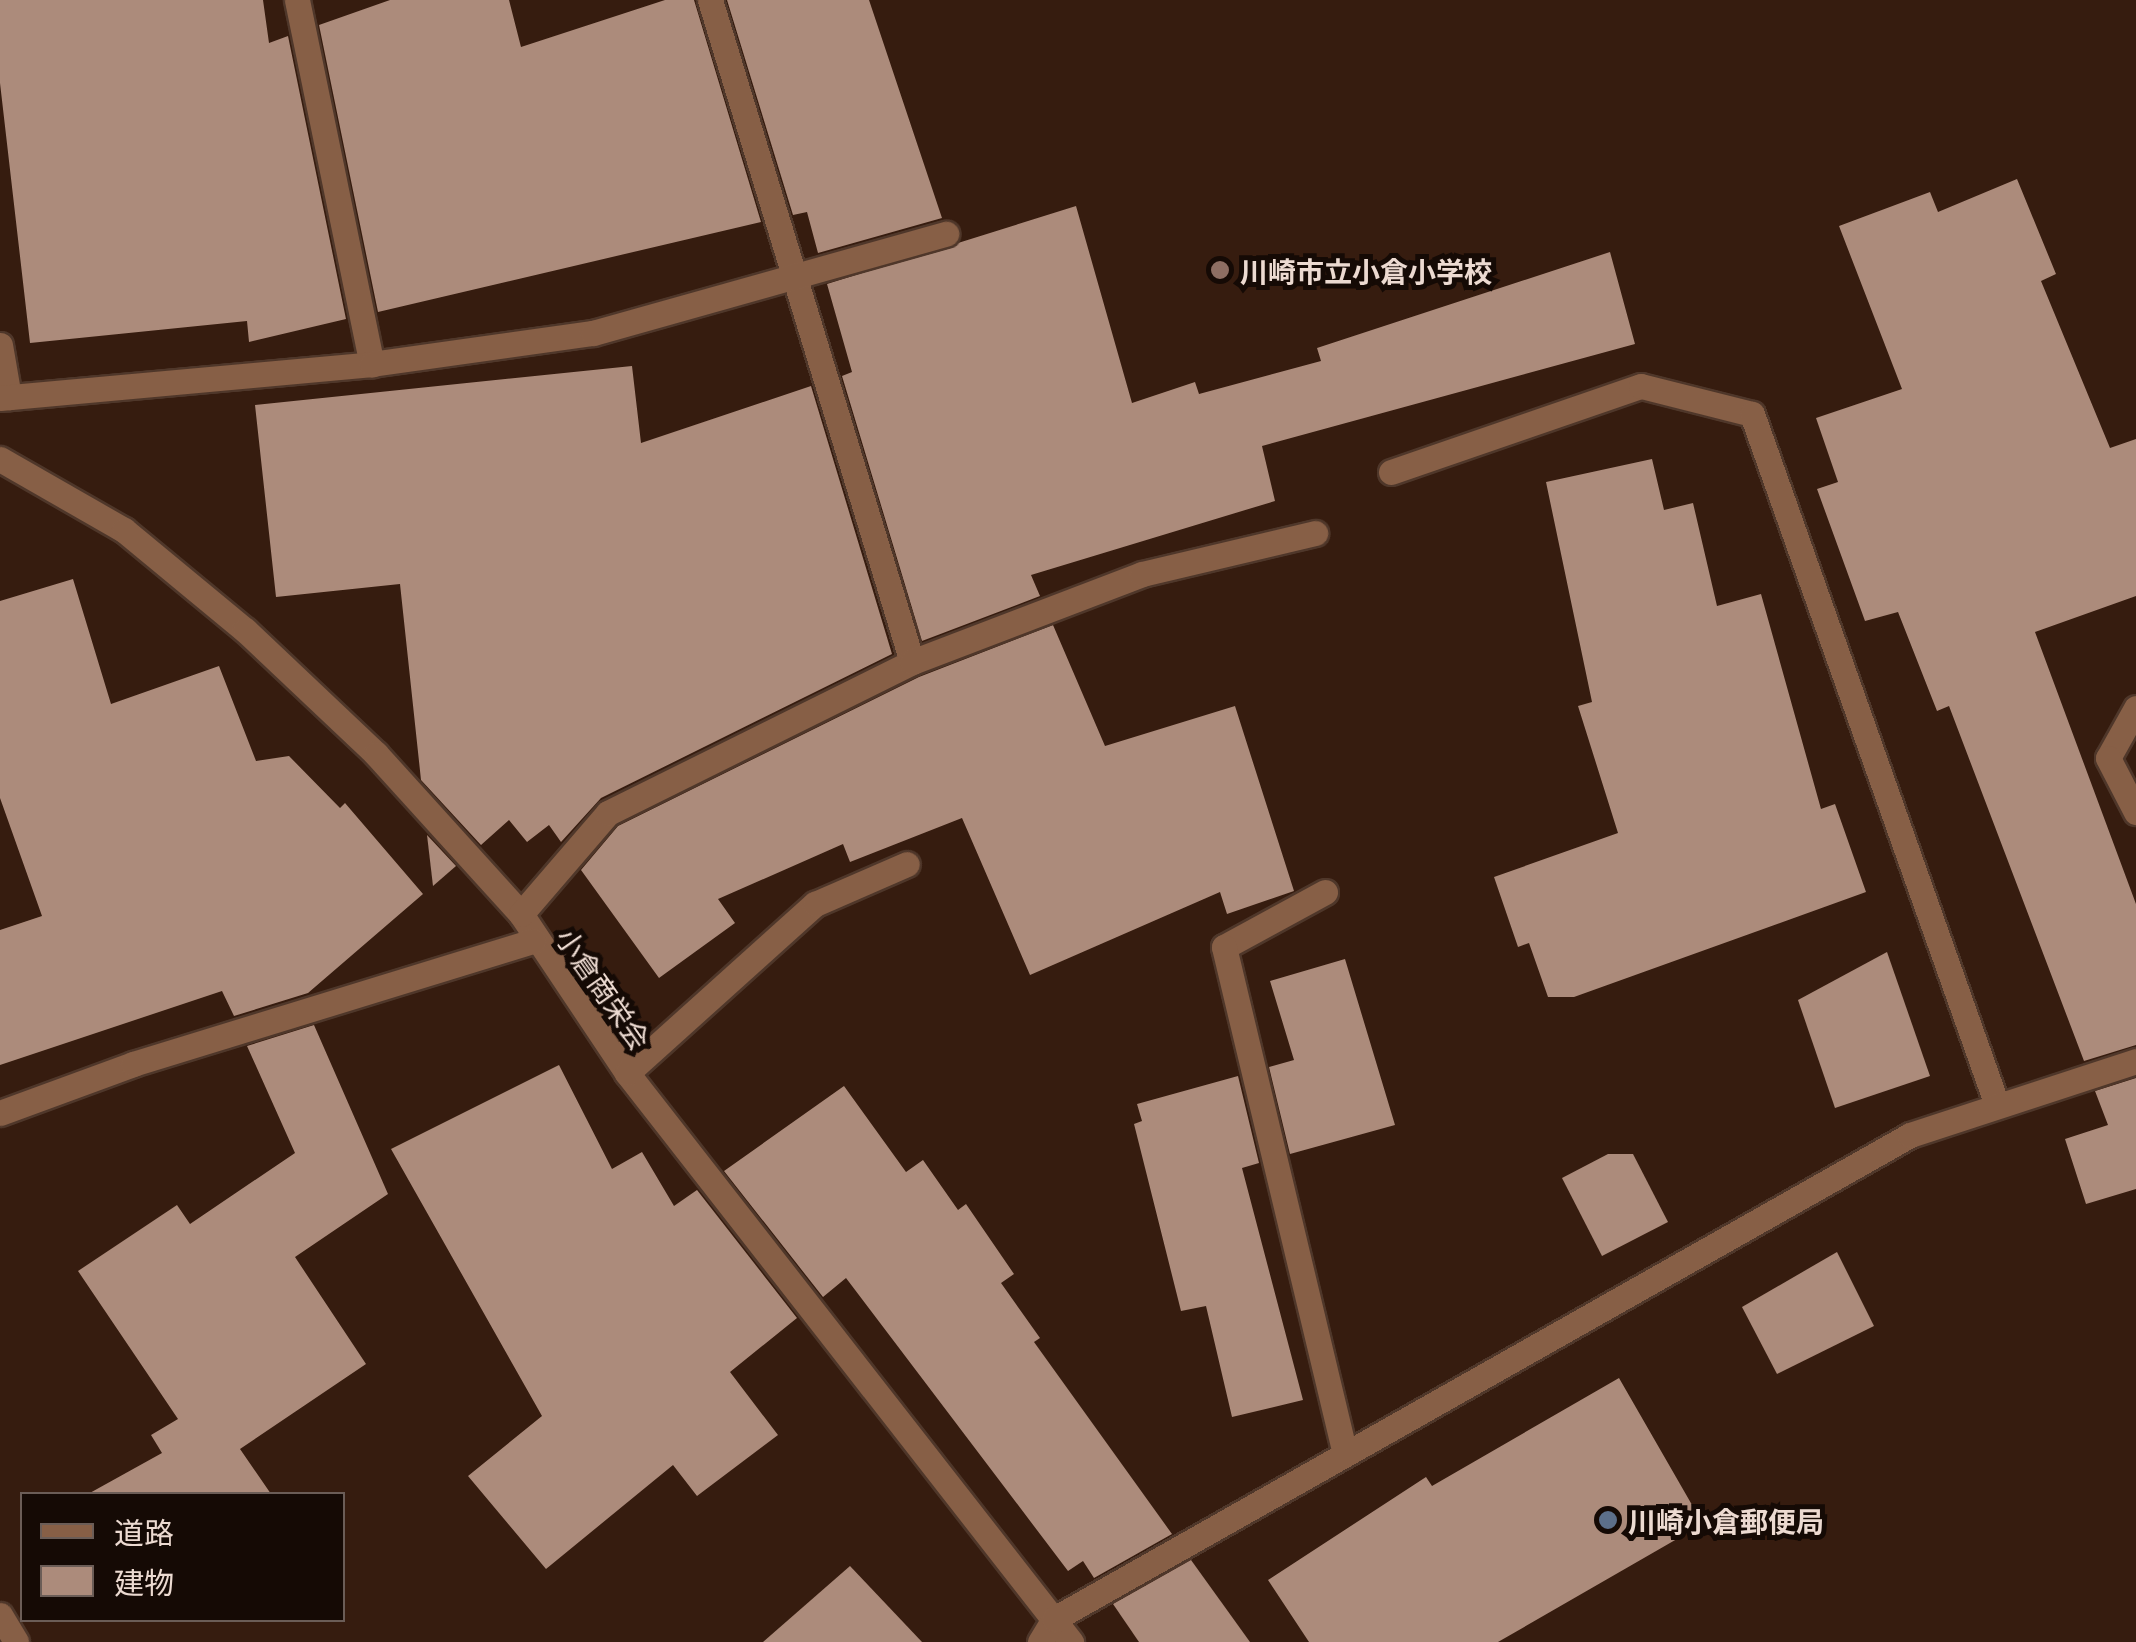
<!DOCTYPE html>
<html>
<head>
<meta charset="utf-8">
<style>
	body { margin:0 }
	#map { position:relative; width:2136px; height:1642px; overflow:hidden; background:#361c0f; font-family:Literata,"Noto Sans JP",serif }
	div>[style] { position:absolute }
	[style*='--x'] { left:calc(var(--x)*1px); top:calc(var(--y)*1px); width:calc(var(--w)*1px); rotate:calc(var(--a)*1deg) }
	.building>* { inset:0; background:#ac8b7b }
	.roads { filter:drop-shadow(2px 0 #4f372a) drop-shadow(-2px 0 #4f372a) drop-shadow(0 2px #4f372a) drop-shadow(0 -2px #4f372a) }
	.minor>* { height:25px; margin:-12.5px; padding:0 12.5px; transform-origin:12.5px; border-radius:12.5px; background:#875f46 }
	.dots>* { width:28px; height:28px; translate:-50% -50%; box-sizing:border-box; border:5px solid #150a05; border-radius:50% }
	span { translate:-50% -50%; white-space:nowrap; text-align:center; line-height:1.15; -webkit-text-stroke:10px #150a05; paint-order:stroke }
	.poi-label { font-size:28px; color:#ecdad1; font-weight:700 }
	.left { translate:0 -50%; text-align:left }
	.street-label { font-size:28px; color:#ecdad1 }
	.legend { position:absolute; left:20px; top:1492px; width:325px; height:130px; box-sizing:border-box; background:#150a05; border:2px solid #6b5d57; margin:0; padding:12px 18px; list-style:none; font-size:30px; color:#ecdad1 }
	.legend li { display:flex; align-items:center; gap:20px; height:50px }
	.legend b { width:50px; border:2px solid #6b5d57 }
</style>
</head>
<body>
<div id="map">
	<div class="building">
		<i style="clip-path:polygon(0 0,263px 0,269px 43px,288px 36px,346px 319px,249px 342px,247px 321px,30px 343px,0 83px)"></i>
		<i style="clip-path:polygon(390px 0,509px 0,521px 47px,665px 0,694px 0,761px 222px,378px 312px,319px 25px)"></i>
		<i style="clip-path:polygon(727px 0,869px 0,942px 218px,818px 253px,807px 212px,793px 215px)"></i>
		<i style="clip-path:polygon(2017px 179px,2056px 274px,2041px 281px,2110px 448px,2136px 439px,2136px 596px,2035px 632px,2136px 904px,2136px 1045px,2084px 1061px,1949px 706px,1937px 711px,1898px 612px,1865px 621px,1817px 489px,1838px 482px,1816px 418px,1902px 389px,1839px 226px,1930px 192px,1938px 212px)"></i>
		<i style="clip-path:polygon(1076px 206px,1132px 403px,1195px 382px,1199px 394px,1321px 361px,1317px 348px,1610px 252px,1635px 344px,1262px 446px,1275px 501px,1031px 575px,1040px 596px,922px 641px,842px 376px,852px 372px,827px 284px)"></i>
		<i style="clip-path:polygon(632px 366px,641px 443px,811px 386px,892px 654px,601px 798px,561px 842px,549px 825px,527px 842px,509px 820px,481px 845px,421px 780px,400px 584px,276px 597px,255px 405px)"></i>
		<i style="clip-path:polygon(1652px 459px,1664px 510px,1693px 503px,1717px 606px,1761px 594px,1821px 809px,1835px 804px,1866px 892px,1574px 997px,1548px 997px,1529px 943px,1518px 947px,1494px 877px,1618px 833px,1578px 706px,1592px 702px,1546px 482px)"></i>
		<i style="clip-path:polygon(73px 579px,111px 704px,219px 666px,256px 761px,289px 756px,340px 808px,345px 803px,423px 894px,308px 993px,234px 1016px,222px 991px,0 1065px,0 930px,42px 916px,0 798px,0 601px)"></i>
		<i style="clip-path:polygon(1053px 625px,1105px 746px,1235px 706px,1294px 891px,1227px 914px,1220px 892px,1030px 975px,962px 818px,850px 862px,843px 844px,718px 899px,735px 923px,659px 978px,581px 870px,618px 826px,919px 677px)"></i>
		<i style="clip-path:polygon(427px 835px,456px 866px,433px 886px)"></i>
		<i style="clip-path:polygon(1887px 952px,1930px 1076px,1835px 1108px,1798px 1000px)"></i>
		<i style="clip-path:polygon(1345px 959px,1395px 1125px,1290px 1154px,1269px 1067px,1294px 1060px,1270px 981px)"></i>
		<i style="clip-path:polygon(314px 1025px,388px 1194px,295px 1257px,366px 1364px,240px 1449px,271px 1494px,88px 1494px,162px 1453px,151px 1435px,178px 1419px,78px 1271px,177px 1205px,190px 1224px,295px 1153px,247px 1046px)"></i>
		<i style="clip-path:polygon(559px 1065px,612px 1169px,642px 1152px,674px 1206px,697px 1190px,797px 1318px,730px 1372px,778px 1435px,697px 1496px,673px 1465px,546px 1569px,468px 1476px,542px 1416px,391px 1149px)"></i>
		<i style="clip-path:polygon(1238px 1076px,1259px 1163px,1242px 1168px,1303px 1400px,1232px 1417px,1206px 1306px,1181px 1311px,1134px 1124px,1142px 1121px,1137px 1104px)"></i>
		<i style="clip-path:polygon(2136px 1078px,2136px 1189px,2086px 1204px,2065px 1139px,2108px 1125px,2095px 1091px)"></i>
		<i style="clip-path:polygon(844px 1086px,906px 1172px,923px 1160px,958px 1210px,966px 1204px,1014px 1274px,1001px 1283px,1040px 1338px,1034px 1342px,1172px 1534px,1094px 1578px,1083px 1561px,1068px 1571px,846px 1278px,823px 1297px,724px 1171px)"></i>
		<i style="clip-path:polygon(1608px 1154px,1633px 1154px,1668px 1222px,1602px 1256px,1562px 1178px)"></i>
		<i style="clip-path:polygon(1837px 1252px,1874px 1326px,1777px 1374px,1742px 1307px)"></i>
		<i style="clip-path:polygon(1619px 1378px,1703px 1524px,1498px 1642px,1309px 1642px,1268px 1580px,1426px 1477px,1432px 1486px)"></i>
		<i style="clip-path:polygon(1191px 1560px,1250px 1642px,1139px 1642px,1113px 1604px)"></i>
		<i style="clip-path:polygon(850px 1566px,922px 1642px,763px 1642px)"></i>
	</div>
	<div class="roads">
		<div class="minor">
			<i style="--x:297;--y:0;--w:372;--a:78.4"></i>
			<i style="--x:710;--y:0;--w:692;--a:73.03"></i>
			<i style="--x:0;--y:345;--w:53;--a:80.2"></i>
			<i style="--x:0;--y:398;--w:374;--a:-5.2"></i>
			<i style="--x:372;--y:364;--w:223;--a:-8"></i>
			<i style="--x:593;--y:333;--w:367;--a:-15.7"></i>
			<i style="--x:0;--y:459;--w:143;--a:29.8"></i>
			<i style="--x:124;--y:530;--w:157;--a:39.6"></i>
			<i style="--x:245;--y:630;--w:180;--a:43.4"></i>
			<i style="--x:376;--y:754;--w:216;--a:47.8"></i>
			<i style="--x:521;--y:914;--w:191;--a:56.3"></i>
			<i style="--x:627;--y:1073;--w:722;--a:52.03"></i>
			<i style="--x:1391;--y:472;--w:264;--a:-19"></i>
			<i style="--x:1641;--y:386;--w:114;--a:14.2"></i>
			<i style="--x:1752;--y:414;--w:733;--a:70.48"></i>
			<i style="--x:2136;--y:708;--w:57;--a:119.2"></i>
			<i style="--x:2108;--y:758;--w:61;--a:62.6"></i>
			<i style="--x:1325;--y:892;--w:115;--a:151.4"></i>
			<i style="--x:1224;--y:947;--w:521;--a:76.58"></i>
			<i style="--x:521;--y:914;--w:133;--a:-49.3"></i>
			<i style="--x:608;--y:813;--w:339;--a:-26.4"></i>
			<i style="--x:912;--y:662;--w:246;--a:-20.9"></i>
			<i style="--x:1142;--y:574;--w:178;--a:-13.3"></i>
			<i style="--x:627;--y:1073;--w:253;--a:-42"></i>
			<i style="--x:815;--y:904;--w:100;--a:-23.5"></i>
			<i style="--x:0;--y:1113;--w:142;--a:-20.2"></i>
			<i style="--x:133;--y:1064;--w:419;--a:-17.1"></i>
			<i style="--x:0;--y:1615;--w:31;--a:59"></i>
			<i style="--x:1040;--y:1642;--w:27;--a:-59"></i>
			<i style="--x:1054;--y:1619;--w:983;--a:-29.48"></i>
			<i style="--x:1910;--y:1135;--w:238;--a:-18.1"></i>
		</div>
	</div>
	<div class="dots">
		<i style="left:1220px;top:270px;background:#8d6e63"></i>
		<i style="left:1608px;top:1520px;background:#5c6f8a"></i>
	</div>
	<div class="poi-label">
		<span class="left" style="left:1240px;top:270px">川崎市立小倉小学校</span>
		<span class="left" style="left:1628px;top:1520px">川崎小倉郵便局</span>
	</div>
	<div class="street-label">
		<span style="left:604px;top:988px;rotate:55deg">小倉商栄会</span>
	</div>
	<ul class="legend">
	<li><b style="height:12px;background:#875f46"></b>道路</li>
	<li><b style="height:28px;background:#ac8b7b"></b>建物</li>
	</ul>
</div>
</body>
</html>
